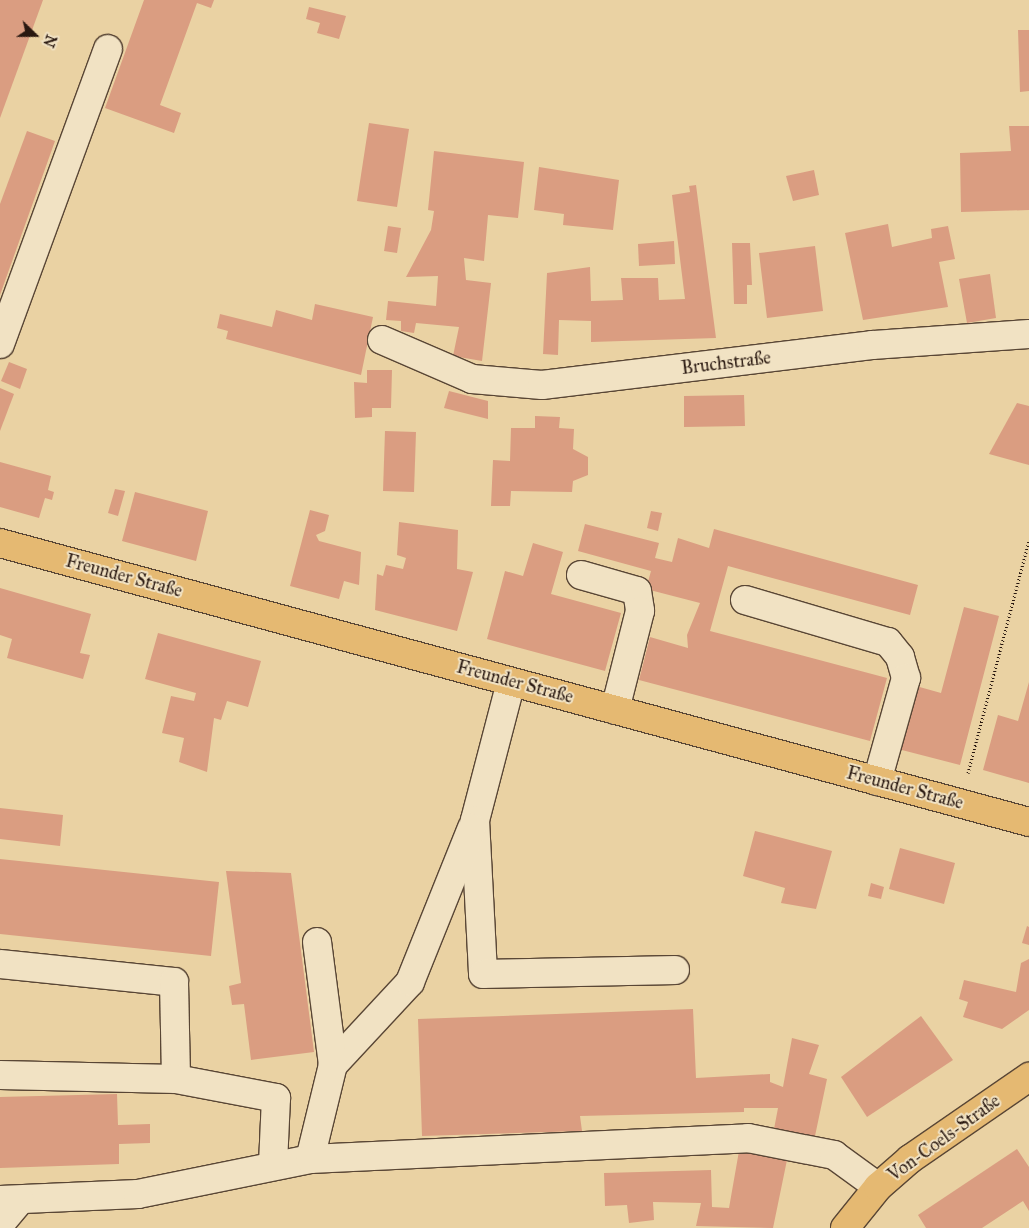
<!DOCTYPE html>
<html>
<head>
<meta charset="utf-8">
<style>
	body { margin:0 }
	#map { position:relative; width:1029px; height:1228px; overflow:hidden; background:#ead2a3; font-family:"IM FELL Great Primer",serif }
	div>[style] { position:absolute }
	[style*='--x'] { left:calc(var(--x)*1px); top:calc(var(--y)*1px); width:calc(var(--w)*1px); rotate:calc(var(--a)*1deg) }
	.building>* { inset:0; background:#da9d81 }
	.path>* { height:3px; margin-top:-1.5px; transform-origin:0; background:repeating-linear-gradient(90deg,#291810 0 1px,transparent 0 3.5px) }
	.roads { filter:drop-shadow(1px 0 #594635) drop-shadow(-1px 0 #594635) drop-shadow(0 1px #594635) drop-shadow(0 -1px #594635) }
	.minor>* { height:28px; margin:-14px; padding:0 14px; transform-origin:14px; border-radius:14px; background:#f1e2c3 }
	.major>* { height:28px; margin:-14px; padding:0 14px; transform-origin:14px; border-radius:14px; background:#e5b972 }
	span { translate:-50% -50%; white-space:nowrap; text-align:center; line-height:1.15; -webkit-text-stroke:4px #f1e2c3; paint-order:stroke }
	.street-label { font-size:18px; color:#291810 }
	.north { position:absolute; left:10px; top:10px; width:50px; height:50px; -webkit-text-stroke:4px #f1e2c3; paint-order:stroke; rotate:112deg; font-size:14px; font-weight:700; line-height:20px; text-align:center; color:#291810 }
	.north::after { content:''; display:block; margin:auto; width:18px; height:22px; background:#291810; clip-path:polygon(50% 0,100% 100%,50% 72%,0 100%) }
</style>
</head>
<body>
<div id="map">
	<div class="building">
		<i style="clip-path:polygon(0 0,43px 0,0 118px)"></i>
		<i style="clip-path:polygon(144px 0,214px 0,211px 8px,197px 3px,160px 105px,181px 113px,174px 133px,105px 108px)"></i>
		<i style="clip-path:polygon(309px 7px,346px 16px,339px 39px,317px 33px,320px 23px,306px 19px)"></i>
		<i style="clip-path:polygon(1018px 30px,1029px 30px,1029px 91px,1020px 92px)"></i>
		<i style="clip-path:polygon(369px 123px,409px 129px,397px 207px,357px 201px)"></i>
		<i style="clip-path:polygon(1009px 126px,1029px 126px,1029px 210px,961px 212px,960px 153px,1011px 151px)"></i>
		<i style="clip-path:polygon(27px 131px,55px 141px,0 295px,0 204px)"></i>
		<i style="clip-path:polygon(434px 151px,524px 162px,518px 218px,488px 215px,484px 261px,464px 258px,466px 280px,491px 283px,482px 361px,453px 356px,459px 327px,416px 323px,414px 333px,401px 331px,401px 321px,386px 320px,388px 301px,436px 306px,438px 276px,406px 277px,431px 230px,434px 211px,428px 210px)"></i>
		<i style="clip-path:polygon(539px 167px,619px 180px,613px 230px,563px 225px,564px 214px,534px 210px)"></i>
		<i style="clip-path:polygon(814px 170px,819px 195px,793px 201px,786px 176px)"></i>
		<i style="clip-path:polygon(696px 185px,716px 338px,591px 342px,591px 321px,559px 320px,558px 355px,543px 354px,547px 273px,590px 267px,591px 301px,623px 300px,621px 278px,658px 278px,659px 300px,685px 299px,672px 195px,690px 192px,689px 186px)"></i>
		<i style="clip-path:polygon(888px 224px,892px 247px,932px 238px,931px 229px,948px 226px,955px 259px,939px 262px,948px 307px,863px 320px,845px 233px)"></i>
		<i style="clip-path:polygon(388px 226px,401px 228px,397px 253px,384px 251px)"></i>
		<i style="clip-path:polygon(674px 241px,675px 264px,639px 266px,638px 244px)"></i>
		<i style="clip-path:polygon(732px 243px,750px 243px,752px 285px,747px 285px,747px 304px,734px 304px)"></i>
		<i style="clip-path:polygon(815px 246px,823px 311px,767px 318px,759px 253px)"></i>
		<i style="clip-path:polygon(990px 274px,996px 318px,967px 323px,959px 279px)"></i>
		<i style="clip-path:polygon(315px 304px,373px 317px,361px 375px,226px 339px,228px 331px,217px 328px,220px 314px,272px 327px,276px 310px,312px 320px)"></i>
		<i style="clip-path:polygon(9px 362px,27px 369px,20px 389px,1px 381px)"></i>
		<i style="clip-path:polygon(367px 370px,392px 370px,391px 408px,372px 408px,372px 417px,355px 418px,354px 382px,367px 383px)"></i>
		<i style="clip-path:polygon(0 388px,14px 394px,0 431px)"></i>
		<i style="clip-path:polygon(449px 391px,488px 401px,488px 419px,444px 408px)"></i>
		<i style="clip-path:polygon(744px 395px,745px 426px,684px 427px,684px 396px)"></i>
		<i style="clip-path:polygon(1017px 403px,1029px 406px,1029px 465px,989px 454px)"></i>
		<i style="clip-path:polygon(535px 416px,560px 417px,559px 428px,574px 429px,573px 449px,588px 457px,588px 475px,573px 481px,572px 492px,511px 491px,510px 506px,491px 506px,493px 460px,510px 461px,511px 428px,535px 428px)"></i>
		<i style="clip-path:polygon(385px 431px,416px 432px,414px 492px,383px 491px)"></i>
		<i style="clip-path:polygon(0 462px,51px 476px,48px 490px,54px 492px,52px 500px,45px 498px,39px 518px,0 507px)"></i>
		<i style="clip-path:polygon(115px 489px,125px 491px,118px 516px,108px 513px)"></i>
		<i style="clip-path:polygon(135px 492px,208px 511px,196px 561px,122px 541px)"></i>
		<i style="clip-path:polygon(310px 510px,329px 515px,325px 531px,316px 535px,319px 541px,361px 552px,359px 585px,344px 581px,339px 599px,290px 586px)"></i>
		<i style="clip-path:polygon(651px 511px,662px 513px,658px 531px,647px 528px)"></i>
		<i style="clip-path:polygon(399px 522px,458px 530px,457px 569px,473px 572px,457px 631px,375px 610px,377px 574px,383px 576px,386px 565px,403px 569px,406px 558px,397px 555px)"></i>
		<i style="clip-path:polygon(585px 524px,659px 543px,655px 558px,672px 562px,678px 538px,709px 548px,714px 529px,918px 585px,910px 615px,728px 566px,710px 631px,887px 678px,870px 741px,639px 680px,650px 637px,688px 648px,687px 635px,700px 603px,646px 589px,651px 571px,578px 551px)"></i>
		<i style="clip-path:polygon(533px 543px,563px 552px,551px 594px,621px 613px,605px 671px,487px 639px,505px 571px,523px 576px)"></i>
		<i style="clip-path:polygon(0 588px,91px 614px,80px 653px,90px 655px,83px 679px,7px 658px,12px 639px,0 635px)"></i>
		<i style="clip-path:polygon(964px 607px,999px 616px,960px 765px,898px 749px,916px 686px,941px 693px)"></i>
		<i style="clip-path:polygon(158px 633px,261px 661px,248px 707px,227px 701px,221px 720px,214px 718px,207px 772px,179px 762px,184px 738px,162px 733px,171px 696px,194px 701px,196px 693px,145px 679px)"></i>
		<i style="clip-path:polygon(1029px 682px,1029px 783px,983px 770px,998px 715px,1018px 721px)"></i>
		<i style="clip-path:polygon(0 808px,63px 815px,60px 846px,0 839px)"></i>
		<i style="clip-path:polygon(755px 831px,832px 851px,816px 909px,781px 903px,785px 888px,743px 876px)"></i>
		<i style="clip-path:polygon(900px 848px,955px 863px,944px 904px,889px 889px)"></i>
		<i style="clip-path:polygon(0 859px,219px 882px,211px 956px,0 934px)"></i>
		<i style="clip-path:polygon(226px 871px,291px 873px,314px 1052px,251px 1060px,244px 1004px,232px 1005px,229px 986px,241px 983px)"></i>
		<i style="clip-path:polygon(871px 883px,884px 887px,881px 899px,868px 896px)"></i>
		<i style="clip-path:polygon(1027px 926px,1029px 927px,1029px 945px,1022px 943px)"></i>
		<i style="clip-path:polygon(1029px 959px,1029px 1010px,1002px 1029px,963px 1017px,968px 1002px,959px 999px,964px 980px,1016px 992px,1021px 963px)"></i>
		<i style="clip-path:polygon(693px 1009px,696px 1078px,770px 1074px,770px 1082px,783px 1087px,792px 1038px,819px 1045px,809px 1074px,827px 1079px,815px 1136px,774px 1129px,778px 1108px,744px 1108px,744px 1112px,580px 1116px,582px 1131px,422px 1136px,418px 1019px)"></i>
		<i style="clip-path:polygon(921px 1016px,953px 1060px,867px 1117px,841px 1077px)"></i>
		<i style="clip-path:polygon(117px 1094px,118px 1125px,150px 1124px,150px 1143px,119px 1144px,119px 1164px,0 1168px,0 1097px)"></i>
		<i style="clip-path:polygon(1017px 1149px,1029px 1167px,1029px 1211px,1023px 1201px,982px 1228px,926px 1228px,918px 1215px)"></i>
		<i style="clip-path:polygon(739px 1151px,787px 1160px,773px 1228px,696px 1226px,701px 1203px,653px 1202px,654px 1220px,629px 1223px,627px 1205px,605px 1206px,604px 1173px,711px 1170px,712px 1207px,729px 1208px)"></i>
	</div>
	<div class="path">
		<i style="--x:968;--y:773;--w:240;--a:-75.3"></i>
	</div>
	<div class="roads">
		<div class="minor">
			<i style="--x:382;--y:340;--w:98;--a:23.4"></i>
			<i style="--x:472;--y:379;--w:70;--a:4.9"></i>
			<i style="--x:542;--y:385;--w:332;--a:-6.9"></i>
			<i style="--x:872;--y:345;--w:157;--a:-4"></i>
			<i style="--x:0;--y:344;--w:314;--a:-69.9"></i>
			<i style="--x:581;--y:575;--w:58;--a:15.9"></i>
			<i style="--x:637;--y:591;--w:20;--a:81"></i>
			<i style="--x:640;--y:611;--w:102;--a:104.2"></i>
			<i style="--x:745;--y:600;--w:149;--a:16.4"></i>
			<i style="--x:888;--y:642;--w:19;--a:51"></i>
			<i style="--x:900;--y:657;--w:22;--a:74"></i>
			<i style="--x:906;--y:678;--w:107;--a:105.7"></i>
			<i style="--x:511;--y:682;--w:143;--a:104.6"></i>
			<i style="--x:475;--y:820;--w:154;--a:87"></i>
			<i style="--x:483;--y:974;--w:192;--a:-1.2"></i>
			<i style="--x:0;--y:964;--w:175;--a:5.9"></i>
			<i style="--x:174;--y:982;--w:97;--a:88.8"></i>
			<i style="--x:333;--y:1065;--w:113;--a:-47.1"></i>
			<i style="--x:410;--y:982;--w:166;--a:-68.1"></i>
			<i style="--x:0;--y:1075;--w:176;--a:1.3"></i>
			<i style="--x:176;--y:1079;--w:102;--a:10.8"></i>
			<i style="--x:276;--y:1098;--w:66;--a:92.6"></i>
			<i style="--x:310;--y:1159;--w:97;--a:-76.3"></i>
			<i style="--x:333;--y:1065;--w:124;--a:-97.4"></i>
			<i style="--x:0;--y:1200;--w:138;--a:-2.5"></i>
			<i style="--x:138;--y:1194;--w:176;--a:-11.5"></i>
			<i style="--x:310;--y:1159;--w:439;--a:-2.7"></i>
			<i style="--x:748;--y:1138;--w:88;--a:11.2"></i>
			<i style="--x:834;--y:1155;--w:54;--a:36"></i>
			<i style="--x:0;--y:1224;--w:31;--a:-50"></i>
		</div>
		<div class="major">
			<i style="--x:0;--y:543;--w:1066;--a:15.17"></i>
			<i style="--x:845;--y:1228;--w:53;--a:-51.2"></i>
			<i style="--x:878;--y:1187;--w:43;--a:-41.2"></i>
			<i style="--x:910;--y:1159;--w:145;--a:-34.6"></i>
		</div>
	</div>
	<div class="street-label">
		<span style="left:726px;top:363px;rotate:-7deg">Bruchstraße</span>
		<span style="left:124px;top:576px;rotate:15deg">Freunder Straße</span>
		<span style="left:515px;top:682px;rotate:15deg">Freunder Straße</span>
		<span style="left:905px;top:788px;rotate:15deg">Freunder Straße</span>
		<span style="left:944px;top:1138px;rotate:-36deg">Von-Coels-Straße</span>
	</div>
	<div class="north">N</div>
</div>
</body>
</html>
